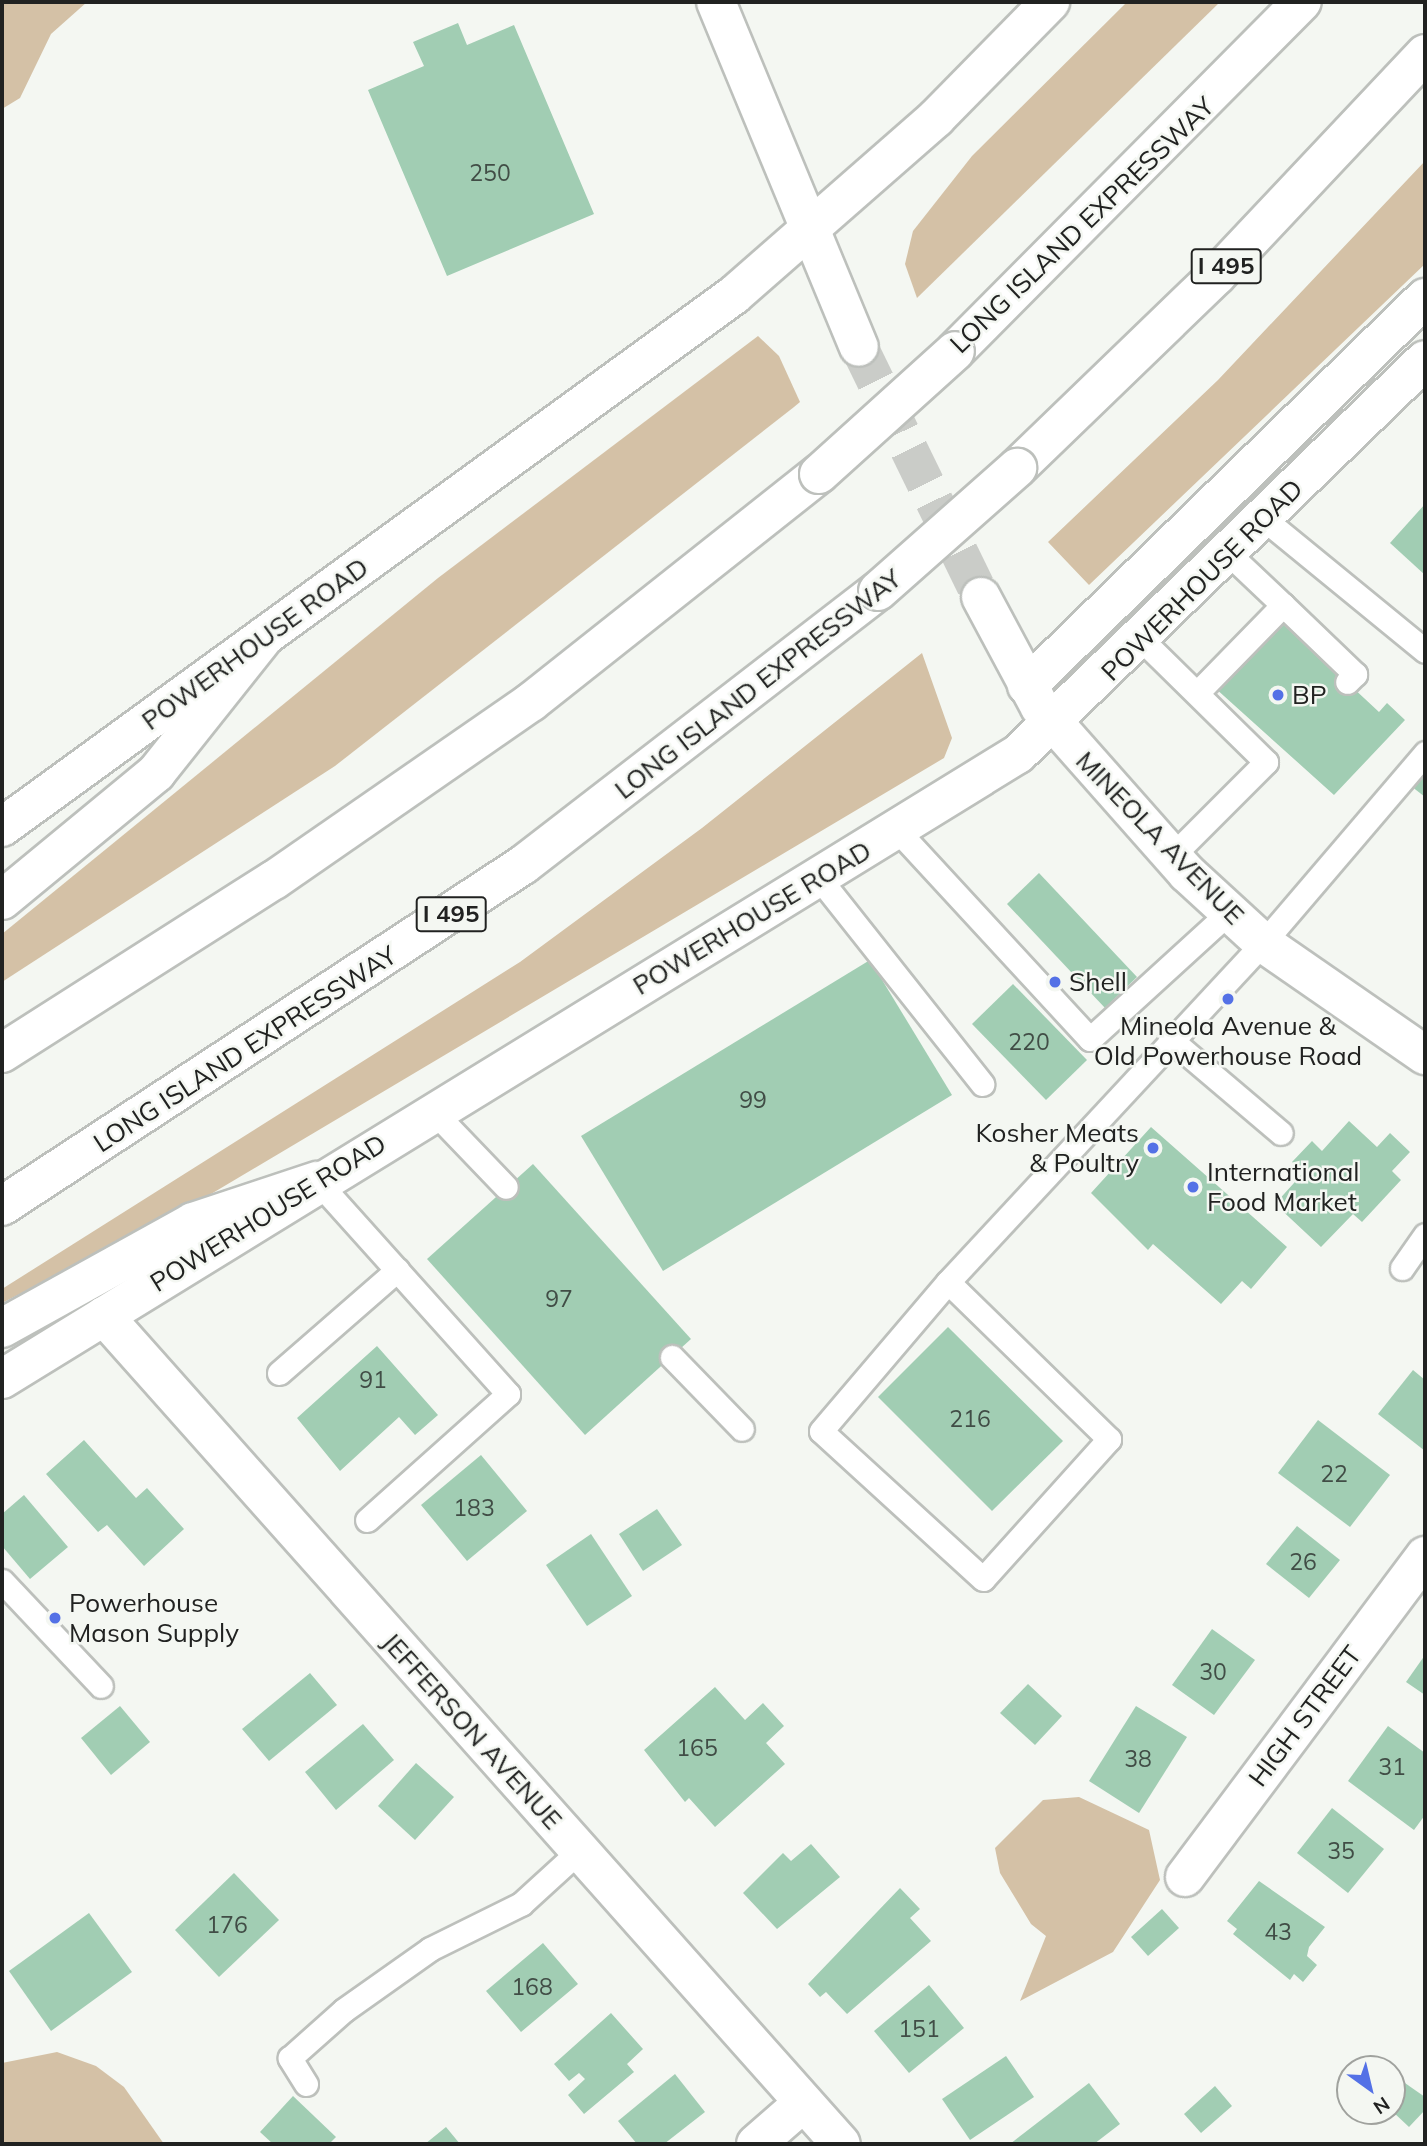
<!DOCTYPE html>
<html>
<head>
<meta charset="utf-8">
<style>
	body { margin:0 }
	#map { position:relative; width:1427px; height:2146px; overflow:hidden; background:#f4f7f2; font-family:Mulish,sans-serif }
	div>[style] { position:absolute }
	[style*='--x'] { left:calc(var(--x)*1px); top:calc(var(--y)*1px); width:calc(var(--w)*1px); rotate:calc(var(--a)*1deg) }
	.green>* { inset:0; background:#d4c1a6 }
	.building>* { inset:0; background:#a1cdb3 }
	.secondary-tunnel>* { height:38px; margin-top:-19px; transform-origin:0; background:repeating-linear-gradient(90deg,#caccc8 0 38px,transparent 0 57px) }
	.roads { filter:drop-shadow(2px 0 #bdc0bc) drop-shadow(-2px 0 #bdc0bc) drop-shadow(0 2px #bdc0bc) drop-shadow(0 -2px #bdc0bc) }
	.lane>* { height:23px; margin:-11.5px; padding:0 11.5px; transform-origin:11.5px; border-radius:11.5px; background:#fff }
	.street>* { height:38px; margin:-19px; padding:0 19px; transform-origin:19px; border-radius:19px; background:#fff }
	.secondary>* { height:38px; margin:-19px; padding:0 19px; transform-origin:19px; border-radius:19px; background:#fff }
	.highway>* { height:38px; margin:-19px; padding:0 19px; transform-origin:19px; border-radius:19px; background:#fff }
	.bridges { filter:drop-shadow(2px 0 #bdc0bc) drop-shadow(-2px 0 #bdc0bc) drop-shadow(0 2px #bdc0bc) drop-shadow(0 -2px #bdc0bc) }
	.highway-bridge>* { height:38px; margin:-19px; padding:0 19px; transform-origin:19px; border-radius:19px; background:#fff }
	.dots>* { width:19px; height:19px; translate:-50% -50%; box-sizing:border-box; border:4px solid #f4f7f2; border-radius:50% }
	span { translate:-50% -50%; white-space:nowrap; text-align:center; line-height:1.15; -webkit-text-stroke:5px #f4f7f2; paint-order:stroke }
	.number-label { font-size:23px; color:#414d46 }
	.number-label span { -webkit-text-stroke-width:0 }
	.shield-label span { padding:2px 5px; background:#f4f7f2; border:2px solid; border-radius:5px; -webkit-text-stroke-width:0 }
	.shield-label { font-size:24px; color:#212221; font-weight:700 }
	.street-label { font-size:26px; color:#212221 }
	.poi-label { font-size:26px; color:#212221 }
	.left { translate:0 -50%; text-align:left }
	.right { translate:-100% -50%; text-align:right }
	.frame { position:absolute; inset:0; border:4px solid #212221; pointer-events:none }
	.north { position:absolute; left:1336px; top:2055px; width:70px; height:70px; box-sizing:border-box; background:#f4f7f2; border:2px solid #a0a29e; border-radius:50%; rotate:146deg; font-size:19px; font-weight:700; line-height:28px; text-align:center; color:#212221 }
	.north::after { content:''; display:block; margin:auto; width:24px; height:32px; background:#5471e6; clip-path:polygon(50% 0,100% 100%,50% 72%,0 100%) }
</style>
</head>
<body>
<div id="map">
	<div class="green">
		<i style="clip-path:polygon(2px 2px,87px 2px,51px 34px,20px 98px,2px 109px)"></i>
		<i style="clip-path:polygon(1127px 2px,1220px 2px,917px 298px,905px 264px,913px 231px,972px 156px)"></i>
		<i style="clip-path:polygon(1425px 161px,1425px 264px,1089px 585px,1048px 542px,1218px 380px)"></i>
		<i style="clip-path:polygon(758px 336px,779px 356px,800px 402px,794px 407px,335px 766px,2px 982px,2px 934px,438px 578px)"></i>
		<i style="clip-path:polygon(922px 653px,952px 738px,944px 758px,179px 1213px,2px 1303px,2px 1289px,520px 962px,702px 828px)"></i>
		<i style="clip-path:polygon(1079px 1797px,1149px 1830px,1160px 1880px,1113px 1952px,1020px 2001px,1046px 1936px,1031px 1924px,1000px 1873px,995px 1848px,1043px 1800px)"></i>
		<i style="clip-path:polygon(57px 2052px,96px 2066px,124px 2087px,164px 2144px,2px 2144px,2px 2063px)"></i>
	</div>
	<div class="building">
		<i style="clip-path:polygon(458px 23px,467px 45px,514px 25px,594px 214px,447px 276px,368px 90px,424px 66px,413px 42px)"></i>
		<i style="clip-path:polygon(1425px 504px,1425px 575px,1390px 543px)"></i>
		<i style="clip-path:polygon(1278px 618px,1379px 712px,1387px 703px,1405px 720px,1334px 795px,1214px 687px)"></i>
		<i style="clip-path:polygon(1425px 768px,1425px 797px,1411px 786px)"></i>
		<i style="clip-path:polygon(1039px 873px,1137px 977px,1105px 1008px,1007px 904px)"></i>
		<i style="clip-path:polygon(870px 960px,952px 1095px,663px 1271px,581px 1136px)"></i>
		<i style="clip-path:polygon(1013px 984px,1087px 1060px,1046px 1100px,972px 1024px)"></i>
		<i style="clip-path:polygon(1349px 1121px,1377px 1147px,1390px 1133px,1410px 1152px,1392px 1171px,1401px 1180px,1362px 1222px,1353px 1214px,1321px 1247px,1275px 1204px,1303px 1173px,1292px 1162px,1312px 1141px,1322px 1151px)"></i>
		<i style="clip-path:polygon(1151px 1127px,1287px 1247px,1251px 1289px,1242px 1281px,1221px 1304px,1153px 1244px,1148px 1250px,1091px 1193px)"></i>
		<i style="clip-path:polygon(533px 1164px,691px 1339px,585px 1435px,427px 1259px)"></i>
		<i style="clip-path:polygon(948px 1327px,1063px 1441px,992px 1511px,878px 1397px)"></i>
		<i style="clip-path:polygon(377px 1346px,438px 1415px,415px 1435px,399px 1417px,340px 1471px,297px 1418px)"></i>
		<i style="clip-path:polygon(1413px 1370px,1425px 1380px,1425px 1451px,1378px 1414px)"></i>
		<i style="clip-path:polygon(1318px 1420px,1390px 1475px,1350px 1527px,1278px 1473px)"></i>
		<i style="clip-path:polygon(84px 1440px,136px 1498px,147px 1488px,184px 1529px,144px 1566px,107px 1525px,98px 1532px,46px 1474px)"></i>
		<i style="clip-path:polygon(481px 1455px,527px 1511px,467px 1561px,421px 1505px)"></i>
		<i style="clip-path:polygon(24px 1495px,68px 1547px,30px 1579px,2px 1546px,2px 1514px)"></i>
		<i style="clip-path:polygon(657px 1509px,682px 1545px,643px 1571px,619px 1534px)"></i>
		<i style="clip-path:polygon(1297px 1526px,1340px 1560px,1309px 1598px,1266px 1564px)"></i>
		<i style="clip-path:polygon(591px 1534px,632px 1596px,587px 1626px,546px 1565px)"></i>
		<i style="clip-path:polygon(1212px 1629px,1255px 1660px,1214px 1715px,1172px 1685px)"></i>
		<i style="clip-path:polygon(1425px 1655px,1425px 1695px,1406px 1682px)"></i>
		<i style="clip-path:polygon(310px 1673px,337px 1705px,269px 1761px,242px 1729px)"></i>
		<i style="clip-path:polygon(1028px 1684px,1062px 1716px,1035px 1745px,1000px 1713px)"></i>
		<i style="clip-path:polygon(715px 1687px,745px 1720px,763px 1703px,784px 1726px,766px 1743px,785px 1764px,715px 1827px,689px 1798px,685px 1802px,644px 1750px)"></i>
		<i style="clip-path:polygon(120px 1706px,150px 1742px,111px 1775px,81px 1738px)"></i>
		<i style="clip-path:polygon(1136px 1706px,1187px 1737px,1139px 1813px,1089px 1781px)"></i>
		<i style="clip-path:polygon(363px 1724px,394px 1760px,336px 1810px,305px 1772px)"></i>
		<i style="clip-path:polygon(1388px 1726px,1425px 1753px,1425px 1815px,1414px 1830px,1348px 1781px)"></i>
		<i style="clip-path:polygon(416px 1763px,454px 1797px,415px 1840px,378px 1806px)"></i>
		<i style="clip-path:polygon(1332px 1808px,1384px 1849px,1348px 1893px,1297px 1853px)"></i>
		<i style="clip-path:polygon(811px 1844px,840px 1877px,777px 1929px,743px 1893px,783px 1853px,791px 1861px)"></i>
		<i style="clip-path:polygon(234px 1873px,279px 1920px,219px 1977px,175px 1930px)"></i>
		<i style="clip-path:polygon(1259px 1881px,1325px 1927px,1309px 1947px,1307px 1956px,1317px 1965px,1303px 1982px,1294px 1974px,1290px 1980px,1233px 1934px,1237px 1929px,1227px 1921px)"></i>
		<i style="clip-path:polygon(900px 1888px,920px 1909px,910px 1918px,931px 1941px,847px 2014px,826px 1992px,820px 1997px,808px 1984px)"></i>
		<i style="clip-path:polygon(1162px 1909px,1179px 1928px,1148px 1956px,1131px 1937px)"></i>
		<i style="clip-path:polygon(89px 1913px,132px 1972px,51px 2031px,9px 1971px)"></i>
		<i style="clip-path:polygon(543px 1943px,578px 1984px,521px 2032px,486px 1991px)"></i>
		<i style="clip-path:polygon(929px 1985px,964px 2028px,909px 2073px,874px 2031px)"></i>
		<i style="clip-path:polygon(611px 2013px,643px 2049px,627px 2064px,634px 2072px,584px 2114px,568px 2095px,585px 2079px,579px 2073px,569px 2081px,554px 2064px)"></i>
		<i style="clip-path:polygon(1006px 2056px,1034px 2097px,970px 2140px,942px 2099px)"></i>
		<i style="clip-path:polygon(675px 2074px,705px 2112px,664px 2144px,637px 2144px,618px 2121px)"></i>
		<i style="clip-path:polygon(1392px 2074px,1425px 2097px,1425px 2110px,1409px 2127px,1392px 2111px)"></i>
		<i style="clip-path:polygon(1089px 2083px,1120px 2124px,1094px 2144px,1010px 2144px)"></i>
		<i style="clip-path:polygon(1215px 2086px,1232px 2106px,1201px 2133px,1184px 2114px)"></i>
		<i style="clip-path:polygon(293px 2096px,336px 2137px,329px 2144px,273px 2144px,260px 2132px)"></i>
		<i style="clip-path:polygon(446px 2127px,460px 2144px,425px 2144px)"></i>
	</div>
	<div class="secondary-tunnel">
		<i style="--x:859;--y:347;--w:278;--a:64"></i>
	</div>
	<div class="roads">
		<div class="lane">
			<i style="--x:1264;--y:519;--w:208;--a:39.3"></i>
			<i style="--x:1229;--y:554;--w:74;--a:43.4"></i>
			<i style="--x:1142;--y:640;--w:174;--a:44.5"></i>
			<i style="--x:1266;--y:762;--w:134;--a:135"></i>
			<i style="--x:1197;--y:693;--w:123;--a:-45.7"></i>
			<i style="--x:1283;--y:605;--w:100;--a:43.8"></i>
			<i style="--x:1355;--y:674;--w:11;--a:135"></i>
			<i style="--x:897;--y:830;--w:284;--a:47.3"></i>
			<i style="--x:1090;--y:1039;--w:187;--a:-42.4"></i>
			<i style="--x:819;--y:878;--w:263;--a:51.6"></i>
			<i style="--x:1170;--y:1039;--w:145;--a:40.3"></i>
			<i style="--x:433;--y:1111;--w:105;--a:46.2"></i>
			<i style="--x:317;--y:1181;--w:286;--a:48.1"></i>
			<i style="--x:508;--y:1394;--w:189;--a:138.2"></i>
			<i style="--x:1402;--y:1268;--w:40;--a:-55.1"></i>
			<i style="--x:948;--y:1282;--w:225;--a:44.3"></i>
			<i style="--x:1109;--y:1439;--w:188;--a:132"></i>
			<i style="--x:983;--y:1579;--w:219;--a:-137.6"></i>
			<i style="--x:821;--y:1431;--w:196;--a:-49.6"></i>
			<i style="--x:948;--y:1282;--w:463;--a:-47.1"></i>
			<i style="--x:1263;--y:943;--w:250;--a:-49.5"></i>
			<i style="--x:672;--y:1357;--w:100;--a:45.8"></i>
			<i style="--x:279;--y:1373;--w:157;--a:-41.1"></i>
			<i style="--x:2;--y:1581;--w:144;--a:46.7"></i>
			<i style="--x:306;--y:2084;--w:31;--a:-122"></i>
			<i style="--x:290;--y:2058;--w:72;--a:-41.6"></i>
			<i style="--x:344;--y:2010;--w:105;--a:-35.3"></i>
			<i style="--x:430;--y:1949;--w:102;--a:-26.3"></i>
			<i style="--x:521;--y:1904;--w:79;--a:-42.4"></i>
		</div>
		<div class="street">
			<i style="--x:104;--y:1316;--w:1108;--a:48.33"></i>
			<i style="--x:1185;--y:1877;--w:401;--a:-53.2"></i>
			<i style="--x:756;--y:2144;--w:62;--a:-41.1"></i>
		</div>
		<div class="secondary">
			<i style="--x:716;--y:2;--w:373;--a:67.5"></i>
			<i style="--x:981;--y:597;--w:125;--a:61.8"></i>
			<i style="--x:1040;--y:707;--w:222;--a:48.5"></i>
			<i style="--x:1187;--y:873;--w:103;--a:42.6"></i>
			<i style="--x:1263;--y:943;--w:197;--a:34.7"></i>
			<i style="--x:1027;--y:686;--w:556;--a:-44.27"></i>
			<i style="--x:2;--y:827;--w:905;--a:-36.01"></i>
			<i style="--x:734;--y:295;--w:269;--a:-41.2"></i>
			<i style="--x:936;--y:118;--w:163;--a:-45.5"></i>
			<i style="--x:2;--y:1379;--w:1193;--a:-31.6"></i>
			<i style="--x:1018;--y:754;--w:566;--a:-44.07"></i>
		</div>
		<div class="highway">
			<i style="--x:955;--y:351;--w:492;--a:-45.2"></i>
			<i style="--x:1017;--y:468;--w:277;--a:-44"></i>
			<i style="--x:1216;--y:276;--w:305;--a:-46.7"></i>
			<i style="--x:2;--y:900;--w:200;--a:-39.5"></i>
			<i style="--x:156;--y:773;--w:175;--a:-51.5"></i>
			<i style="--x:2;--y:1053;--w:322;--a:-32.5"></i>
			<i style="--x:274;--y:880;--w:313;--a:-34.7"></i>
			<i style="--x:531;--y:702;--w:367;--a:-38.4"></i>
			<i style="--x:2;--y:1206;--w:623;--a:-33.21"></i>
			<i style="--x:523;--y:865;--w:448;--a:-37.7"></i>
			<i style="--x:2;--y:1328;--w:218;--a:-29"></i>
			<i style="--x:193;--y:1222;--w:131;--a:-18.3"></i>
		</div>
	</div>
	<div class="bridges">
		<div class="highway-bridge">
			<i style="--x:819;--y:474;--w:183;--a:-42.1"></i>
			<i style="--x:878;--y:591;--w:186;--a:-41.5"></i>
		</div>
	</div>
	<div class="dots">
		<i style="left:1278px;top:695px;background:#5471e6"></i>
		<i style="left:1055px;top:982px;background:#5471e6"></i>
		<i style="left:1228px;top:999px;background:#5471e6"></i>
		<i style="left:1153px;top:1148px;background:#5471e6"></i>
		<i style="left:1193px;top:1187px;background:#5471e6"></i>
		<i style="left:55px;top:1618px;background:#5471e6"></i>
	</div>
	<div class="number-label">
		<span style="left:490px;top:173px">250</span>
		<span style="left:1029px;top:1042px">220</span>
		<span style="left:753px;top:1100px">99</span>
		<span style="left:559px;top:1299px">97</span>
		<span style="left:373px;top:1380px">91</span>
		<span style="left:970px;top:1419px">216</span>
		<span style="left:1334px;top:1474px">22</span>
		<span style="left:474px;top:1508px">183</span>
		<span style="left:1303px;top:1562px">26</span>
		<span style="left:1213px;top:1672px">30</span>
		<span style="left:697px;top:1748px">165</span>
		<span style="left:1138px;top:1759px">38</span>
		<span style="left:1392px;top:1767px">31</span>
		<span style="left:1341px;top:1851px">35</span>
		<span style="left:227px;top:1925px">176</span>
		<span style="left:1278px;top:1932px">43</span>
		<span style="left:532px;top:1987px">168</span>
		<span style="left:919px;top:2029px">151</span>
	</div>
	<div class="shield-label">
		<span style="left:1226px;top:266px">I 495</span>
		<span style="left:451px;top:914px">I 495</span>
	</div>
	<div class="street-label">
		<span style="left:1082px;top:225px;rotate:-44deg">LONG ISLAND EXPRESSWAY</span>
		<span style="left:1202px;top:580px;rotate:-45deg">POWERHOUSE ROAD</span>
		<span style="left:255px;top:644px;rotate:-36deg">POWERHOUSE ROAD</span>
		<span style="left:758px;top:684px;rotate:-38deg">LONG ISLAND EXPRESSWAY</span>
		<span style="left:1160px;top:838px;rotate:46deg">MINEOLA AVENUE</span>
		<span style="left:752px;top:918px;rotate:-31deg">POWERHOUSE ROAD</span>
		<span style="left:245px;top:1049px;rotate:-33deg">LONG ISLAND EXPRESSWAY</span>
		<span style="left:268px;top:1213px;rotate:-32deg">POWERHOUSE ROAD</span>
		<span style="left:1305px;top:1716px;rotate:-53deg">HIGH STREET</span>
		<span style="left:472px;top:1731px;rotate:48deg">JEFFERSON AVENUE</span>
	</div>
	<div class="poi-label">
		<span class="left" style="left:1292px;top:695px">BP</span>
		<span class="left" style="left:1069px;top:982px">Shell</span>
		<span style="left:1228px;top:1041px">Mineola Avenue &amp;<br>Old Powerhouse Road</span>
		<span class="right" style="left:1139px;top:1148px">Kosher Meats<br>&amp; Poultry</span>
		<span class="left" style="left:1207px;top:1187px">International<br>Food Market</span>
		<span class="left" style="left:69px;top:1618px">Powerhouse<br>Mason Supply</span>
	</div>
	<div class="frame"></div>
	<div class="north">N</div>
</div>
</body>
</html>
